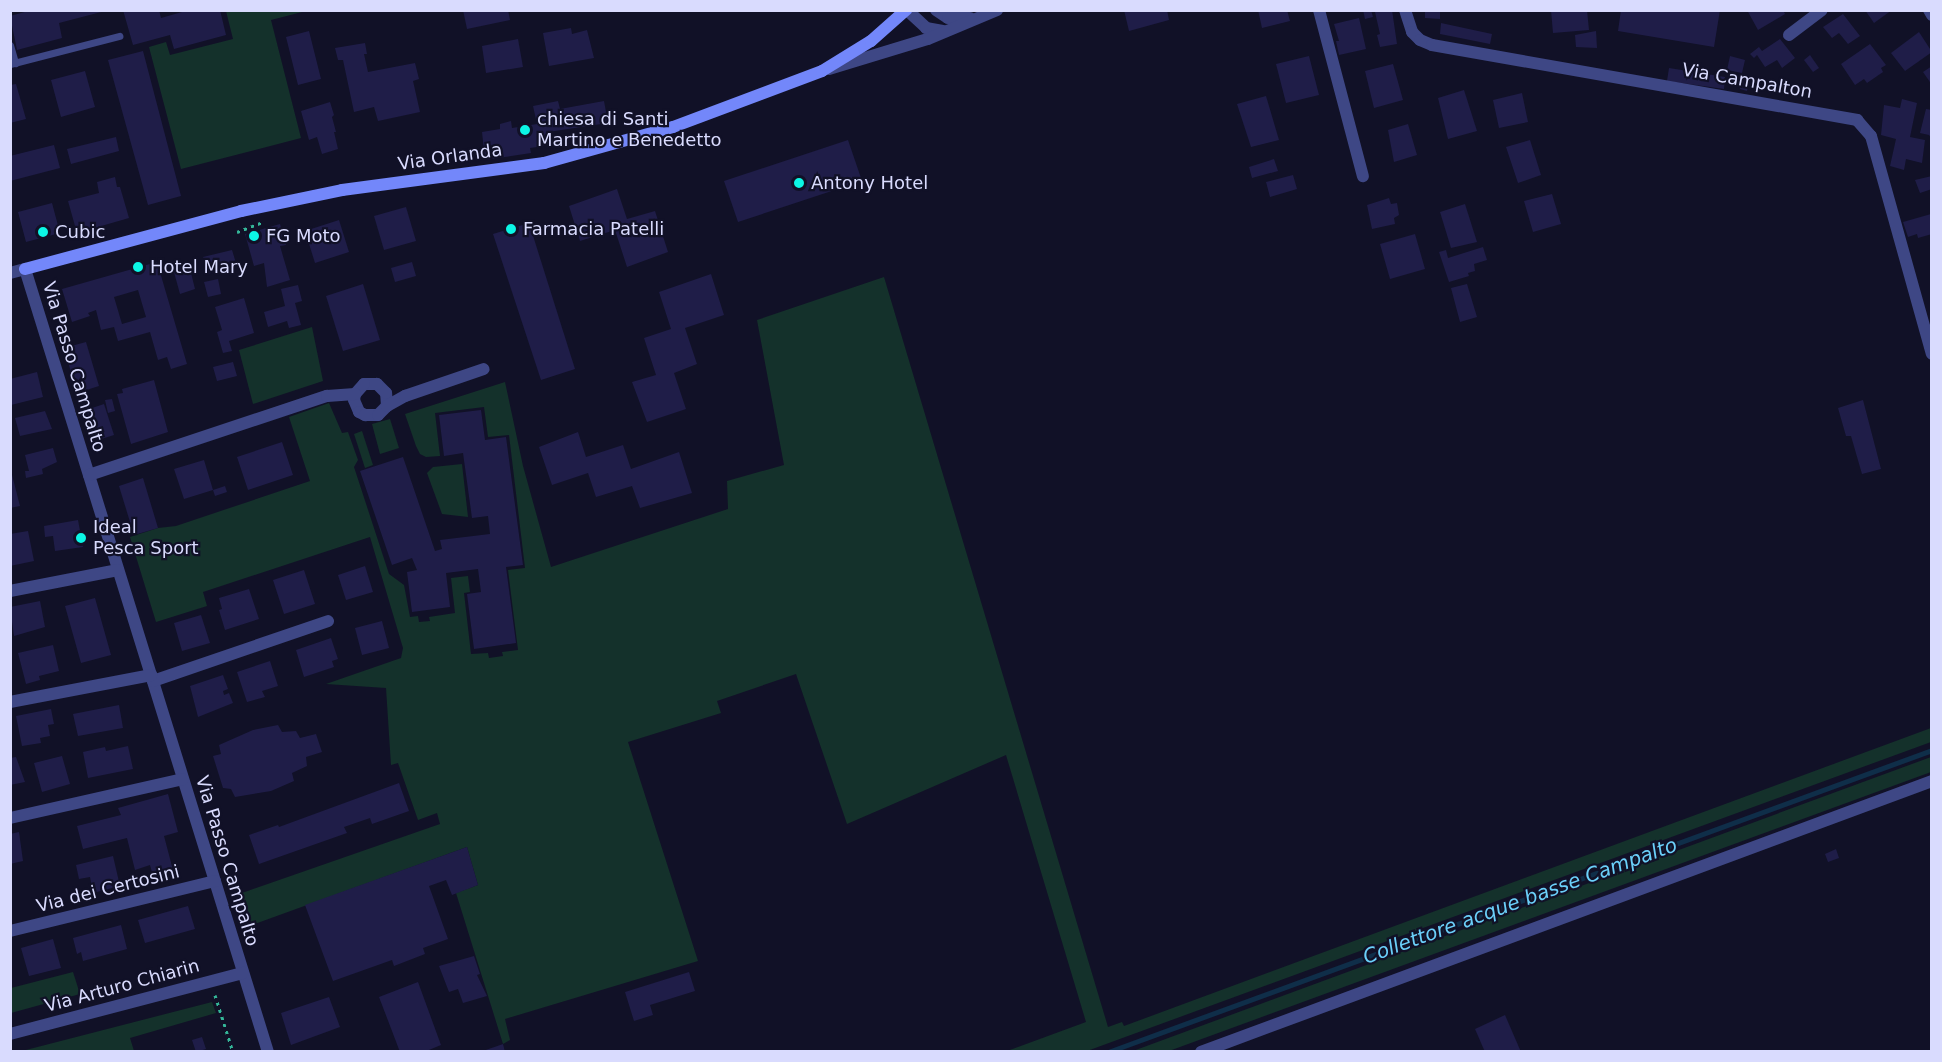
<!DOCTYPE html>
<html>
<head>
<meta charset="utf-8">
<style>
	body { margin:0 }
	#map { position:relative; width:1942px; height:1062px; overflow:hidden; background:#111127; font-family:"DejaVu Sans",sans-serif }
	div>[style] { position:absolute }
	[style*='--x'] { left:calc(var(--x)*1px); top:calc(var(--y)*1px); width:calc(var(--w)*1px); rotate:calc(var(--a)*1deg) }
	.green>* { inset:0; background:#14312b }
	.stream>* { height:5px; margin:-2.5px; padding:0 2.5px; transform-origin:2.5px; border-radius:2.5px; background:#0f2e49 }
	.building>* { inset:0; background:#1f1d48 }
	.path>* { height:3px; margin-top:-1.5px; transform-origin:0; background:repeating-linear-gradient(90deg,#34b698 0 3px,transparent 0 7.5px) }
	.service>* { height:7px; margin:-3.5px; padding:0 3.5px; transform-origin:3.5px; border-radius:3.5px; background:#3e4785 }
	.minor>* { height:12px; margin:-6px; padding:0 6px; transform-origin:6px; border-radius:6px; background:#3e4785 }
	.tertiary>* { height:12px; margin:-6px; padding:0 6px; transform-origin:6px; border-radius:6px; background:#3e4785 }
	.secondary>* { height:12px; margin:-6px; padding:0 6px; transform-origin:6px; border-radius:6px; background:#7387fa }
	.dots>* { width:16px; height:16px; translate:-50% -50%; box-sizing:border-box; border:3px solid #111127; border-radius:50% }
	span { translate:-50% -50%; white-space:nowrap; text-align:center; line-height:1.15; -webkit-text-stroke:4.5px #111127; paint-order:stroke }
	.street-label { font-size:18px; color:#d9dbfe }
	.poi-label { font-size:18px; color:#d9dbfe }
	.left { translate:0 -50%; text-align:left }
	.water-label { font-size:20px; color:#6bd0fa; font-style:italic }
	.frame { position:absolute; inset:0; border:12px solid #d9dbfe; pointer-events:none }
</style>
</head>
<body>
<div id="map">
	<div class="green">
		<i style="clip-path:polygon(226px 11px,306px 11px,271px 20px,301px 138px,181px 169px,149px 47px,166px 42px,170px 55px,233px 39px)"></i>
		<i style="clip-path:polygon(884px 277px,1108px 1027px,1122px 1022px,1124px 1026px,1931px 728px,1931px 742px,1087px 1051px,1007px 1051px,1086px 1022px,1006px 755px,847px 824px,796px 674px,717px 701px,721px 713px,628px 742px,698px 961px,505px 1019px,510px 1040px,503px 1044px,456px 893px,478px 885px,467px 847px,252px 925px,242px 893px,440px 824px,437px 813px,418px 820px,398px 763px,391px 765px,386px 688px,326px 684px,401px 658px,403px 648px,370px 537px,203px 592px,207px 606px,156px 622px,130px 537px,158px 528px,176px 526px,310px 481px,289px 417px,329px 403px,342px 433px,348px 432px,358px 460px,354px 467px,389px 574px,404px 585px,410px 617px,418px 616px,419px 622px,430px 621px,429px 617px,455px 613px,451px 578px,468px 576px,470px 592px,464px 593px,471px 654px,488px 653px,489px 658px,503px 656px,502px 652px,518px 650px,508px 570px,525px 568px,509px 435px,488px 437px,484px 407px,435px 413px,440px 456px,426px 457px,420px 454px,416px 446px,405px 414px,505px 382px,523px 466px,551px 567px,728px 509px,727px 481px,784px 465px,757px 320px)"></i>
		<i style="clip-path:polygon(312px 327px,323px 381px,253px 404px,239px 350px)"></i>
		<i style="clip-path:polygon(390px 419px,399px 448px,380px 454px,372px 424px)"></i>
		<i style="clip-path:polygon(362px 431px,373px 465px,365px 468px,354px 434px)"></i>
		<i style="clip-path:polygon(462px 464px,468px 517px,442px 514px,427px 473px,433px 467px)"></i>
		<i style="clip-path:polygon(1931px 757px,1931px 772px,1169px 1051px,1133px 1051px)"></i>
		<i style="clip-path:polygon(73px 972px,80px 994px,11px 1013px,11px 988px)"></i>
		<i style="clip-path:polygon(212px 1002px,216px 1013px,130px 1038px,134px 1051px,22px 1051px)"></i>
	</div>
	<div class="stream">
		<i style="--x:1108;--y:1052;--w:878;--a:-20.13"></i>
	</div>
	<div class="building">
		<i style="clip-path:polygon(32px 10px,105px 10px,105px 11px,59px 23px,62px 38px,17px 50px,10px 16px)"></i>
		<i style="clip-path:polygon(123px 10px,159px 10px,161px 18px,189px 10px,220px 10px,226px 35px,174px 49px,170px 35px,133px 45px)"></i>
		<i style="clip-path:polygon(463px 10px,508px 10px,510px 20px,467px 29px)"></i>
		<i style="clip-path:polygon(1124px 10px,1167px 10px,1169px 20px,1129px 31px)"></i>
		<i style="clip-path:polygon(1258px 10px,1287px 10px,1290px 21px,1262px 28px)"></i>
		<i style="clip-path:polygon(1363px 10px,1371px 10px,1373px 17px,1365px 19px)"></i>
		<i style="clip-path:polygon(1377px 10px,1392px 10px,1397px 44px,1380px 47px,1377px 35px,1380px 34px,1375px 12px)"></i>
		<i style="clip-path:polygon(1425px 10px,1440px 10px,1440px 19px,1425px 18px)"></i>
		<i style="clip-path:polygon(1551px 10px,1587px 10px,1589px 30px,1553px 33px)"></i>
		<i style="clip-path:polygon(1621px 10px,1720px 10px,1714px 47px,1618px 31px)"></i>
		<i style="clip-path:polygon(1747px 10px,1783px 10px,1785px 14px,1758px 30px)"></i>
		<i style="clip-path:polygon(1865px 10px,1892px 10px,1874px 23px)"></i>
		<i style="clip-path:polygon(1843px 14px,1860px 36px,1848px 44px,1839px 33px,1832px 38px,1823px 27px)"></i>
		<i style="clip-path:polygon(1359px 18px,1366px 49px,1339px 55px,1336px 41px,1339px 41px,1334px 24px)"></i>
		<i style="clip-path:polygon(1441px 23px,1492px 34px,1490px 44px,1440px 34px)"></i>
		<i style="clip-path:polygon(571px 28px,572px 34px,587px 30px,594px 58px,549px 66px,543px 33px)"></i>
		<i style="clip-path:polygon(309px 31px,321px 79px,298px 85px,286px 37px)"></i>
		<i style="clip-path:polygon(1596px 31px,1597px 48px,1576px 47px,1575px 35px)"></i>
		<i style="clip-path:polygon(1919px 32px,1932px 52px,1905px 71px,1891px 53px)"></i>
		<i style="clip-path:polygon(518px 39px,523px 67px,486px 73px,482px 46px)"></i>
		<i style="clip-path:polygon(1780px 39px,1795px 58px,1782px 68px,1777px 60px,1765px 67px,1757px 55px,1754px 58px,1750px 54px,1759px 47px,1762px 51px)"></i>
		<i style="clip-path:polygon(365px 43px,367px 54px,364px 54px,368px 72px,415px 63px,419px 79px,413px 81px,420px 112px,378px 121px,374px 107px,354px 112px,343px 60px,338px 60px,335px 48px)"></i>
		<i style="clip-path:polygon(1870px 44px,1886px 65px,1881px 68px,1883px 72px,1867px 83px,1864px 79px,1855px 85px,1841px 64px)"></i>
		<i style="clip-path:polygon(143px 51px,181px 196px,148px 205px,108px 60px)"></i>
		<i style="clip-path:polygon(1810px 55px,1819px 68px,1813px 72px,1804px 60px)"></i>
		<i style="clip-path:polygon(1309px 56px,1319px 95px,1286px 103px,1276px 64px)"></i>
		<i style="clip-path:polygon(1730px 56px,1745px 60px,1742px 73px,1727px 70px)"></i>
		<i style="clip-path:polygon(1393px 64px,1403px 100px,1374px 108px,1365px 71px)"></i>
		<i style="clip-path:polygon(1932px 66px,1932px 85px,1923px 72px)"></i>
		<i style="clip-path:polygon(1669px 68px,1725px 77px,1724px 89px,1667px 81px)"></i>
		<i style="clip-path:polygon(85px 71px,95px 107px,61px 117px,51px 80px)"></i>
		<i style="clip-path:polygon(1742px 78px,1750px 79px,1747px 91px,1740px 89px)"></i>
		<i style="clip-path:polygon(16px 84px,26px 119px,10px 123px,10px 85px)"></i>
		<i style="clip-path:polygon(1464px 90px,1477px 131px,1448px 139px,1438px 98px)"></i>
		<i style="clip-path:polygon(1522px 93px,1528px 122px,1499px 128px,1493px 100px)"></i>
		<i style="clip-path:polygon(1266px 96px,1279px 140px,1251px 147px,1237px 104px)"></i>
		<i style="clip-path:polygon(1902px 99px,1917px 103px,1910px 137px,1925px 140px,1922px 163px,1906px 159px,1904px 170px,1890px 166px,1896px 139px,1881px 135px,1884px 105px,1900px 108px)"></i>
		<i style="clip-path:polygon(558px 101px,560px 109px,604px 101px,608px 123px,548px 132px,549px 142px,544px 146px,530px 148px,531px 153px,485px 160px,482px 132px,500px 129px,500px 124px,511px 121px,512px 128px,537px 124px,533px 106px)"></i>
		<i style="clip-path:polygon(330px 102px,334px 115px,332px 117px,336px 132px,334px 132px,338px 149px,322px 154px,317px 137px,309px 140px,301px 111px)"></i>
		<i style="clip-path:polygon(1926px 109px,1932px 110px,1932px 139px,1929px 135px,1920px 133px)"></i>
		<i style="clip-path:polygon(1408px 124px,1417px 155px,1394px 162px,1388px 130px)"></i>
		<i style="clip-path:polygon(116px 137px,119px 151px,71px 164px,67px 149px)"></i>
		<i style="clip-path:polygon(848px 140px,862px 181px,738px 222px,724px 181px)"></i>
		<i style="clip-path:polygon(1530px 140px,1541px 175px,1518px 183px,1506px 147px)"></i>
		<i style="clip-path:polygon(54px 145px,60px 168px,10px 181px,10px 156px)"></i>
		<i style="clip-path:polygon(1274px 159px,1278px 171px,1252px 178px,1249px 167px)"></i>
		<i style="clip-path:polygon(1293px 175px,1297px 189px,1270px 197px,1266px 182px)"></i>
		<i style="clip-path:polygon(1932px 176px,1932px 189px,1920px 193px,1915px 180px)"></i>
		<i style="clip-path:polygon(115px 177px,117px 187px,120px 187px,129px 218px,77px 233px,68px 201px,99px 193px,97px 182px)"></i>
		<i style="clip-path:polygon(617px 189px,627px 219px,655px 211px,668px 252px,627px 267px,615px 230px,580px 241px,569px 206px)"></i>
		<i style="clip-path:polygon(1552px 194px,1561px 224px,1533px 232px,1524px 201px)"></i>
		<i style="clip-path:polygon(1389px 198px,1391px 204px,1397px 203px,1399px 215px,1394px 218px,1395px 224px,1372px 229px,1367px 205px)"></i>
		<i style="clip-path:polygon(52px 203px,60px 233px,26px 242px,18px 212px)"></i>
		<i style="clip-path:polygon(1465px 204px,1477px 242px,1451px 248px,1440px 212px)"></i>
		<i style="clip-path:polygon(406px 207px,416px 241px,384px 250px,374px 216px)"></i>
		<i style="clip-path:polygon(1931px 214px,1932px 234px,1918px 238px,1917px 234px,1908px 237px,1903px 222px)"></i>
		<i style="clip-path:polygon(339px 220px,349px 252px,315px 263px,305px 231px)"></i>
		<i style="clip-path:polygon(529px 223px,575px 369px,541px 380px,493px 234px)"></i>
		<i style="clip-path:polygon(280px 224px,286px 245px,280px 246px,290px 280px,267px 287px,264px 263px,254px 266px,245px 234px)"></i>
		<i style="clip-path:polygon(1415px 234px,1425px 269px,1390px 279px,1380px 244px)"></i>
		<i style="clip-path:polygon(1483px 247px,1487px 260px,1474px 264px,1475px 271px,1468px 273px,1469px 276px,1449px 282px,1439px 252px,1446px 250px,1448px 258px)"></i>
		<i style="clip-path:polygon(232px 250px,236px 263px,219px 267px,220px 271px,207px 274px,203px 257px)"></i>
		<i style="clip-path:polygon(188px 261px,195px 289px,180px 294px,172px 265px)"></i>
		<i style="clip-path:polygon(evenodd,157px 262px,187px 364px,171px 369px,167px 357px,158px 360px,150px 332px,118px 341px,114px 327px,101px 330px,96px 310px,88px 313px,90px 316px,72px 322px,62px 289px,157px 262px,138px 290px,146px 317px,122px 324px,114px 297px,138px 290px)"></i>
		<i style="clip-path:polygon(412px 262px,416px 276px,395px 282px,391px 268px)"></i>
		<i style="clip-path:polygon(711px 274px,724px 315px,685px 328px,697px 364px,674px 373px,686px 409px,647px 422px,632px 382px,656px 375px,644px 338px,671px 329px,659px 292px)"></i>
		<i style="clip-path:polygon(218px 279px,221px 294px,208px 297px,204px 282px)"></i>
		<i style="clip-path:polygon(363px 284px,380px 340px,343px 351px,326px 296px)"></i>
		<i style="clip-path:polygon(1467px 284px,1477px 317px,1460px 322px,1451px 288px)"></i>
		<i style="clip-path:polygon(298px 285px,302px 301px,295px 303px,301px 325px,289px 328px,287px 321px,268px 327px,264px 312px,285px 306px,281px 289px)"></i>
		<i style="clip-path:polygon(244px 298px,254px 333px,229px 341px,232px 351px,223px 353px,217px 332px,222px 330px,215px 307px)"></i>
		<i style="clip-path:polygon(86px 342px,99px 386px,77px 393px,64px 348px)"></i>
		<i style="clip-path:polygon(233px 362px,237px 376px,217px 381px,213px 367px)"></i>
		<i style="clip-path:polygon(37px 372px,43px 397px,11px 405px,10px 379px)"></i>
		<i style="clip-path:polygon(154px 380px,168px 432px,131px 444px,117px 394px,123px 393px,122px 389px)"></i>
		<i style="clip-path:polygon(112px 399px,115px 411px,108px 413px,105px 400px)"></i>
		<i style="clip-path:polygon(1863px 400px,1881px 469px,1862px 474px,1851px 436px,1846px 436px,1838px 408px)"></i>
		<i style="clip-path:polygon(104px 404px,114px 435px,98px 440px,86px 410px)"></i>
		<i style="clip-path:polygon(481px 410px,485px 440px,506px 437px,523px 565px,506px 567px,516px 643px,474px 649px,467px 594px,481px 592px,478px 569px,446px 573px,450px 607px,412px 612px,407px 572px,417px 570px,412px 558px,392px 565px,360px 471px,403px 457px,435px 551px,442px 549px,440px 540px,490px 534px,488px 516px,472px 518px,463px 453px,444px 456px,439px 415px)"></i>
		<i style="clip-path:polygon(45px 411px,52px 429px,20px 436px,15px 418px)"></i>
		<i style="clip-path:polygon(578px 432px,586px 457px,623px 445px,631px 469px,679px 452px,692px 493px,640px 508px,632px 486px,596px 497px,588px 473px,552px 485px,539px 447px)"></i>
		<i style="clip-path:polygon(282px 442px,293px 475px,248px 490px,237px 457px)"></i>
		<i style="clip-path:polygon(53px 448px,57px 462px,42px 469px,43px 474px,26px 478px,25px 471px,29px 471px,25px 455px)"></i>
		<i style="clip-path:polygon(204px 460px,213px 490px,225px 486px,227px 492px,215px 496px,213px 490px,184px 499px,174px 469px)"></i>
		<i style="clip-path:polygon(10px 467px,20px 506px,10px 508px)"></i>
		<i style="clip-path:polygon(143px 478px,158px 528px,134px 535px,119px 486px)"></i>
		<i style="clip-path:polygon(78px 520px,83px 547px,55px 551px,53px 536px,45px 537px,44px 526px)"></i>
		<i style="clip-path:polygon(28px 531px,34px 561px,10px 566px,10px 534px)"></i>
		<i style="clip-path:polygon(365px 566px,373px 592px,346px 600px,338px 575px)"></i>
		<i style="clip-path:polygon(304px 570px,315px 604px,284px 614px,273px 580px)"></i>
		<i style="clip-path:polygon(249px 589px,259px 619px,225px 630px,219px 610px,222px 609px,219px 598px)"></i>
		<i style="clip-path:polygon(95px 598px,111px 655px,81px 663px,65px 606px)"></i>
		<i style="clip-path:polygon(40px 601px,45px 627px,14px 636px,10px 607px)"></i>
		<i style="clip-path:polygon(201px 615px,210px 643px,182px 651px,174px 623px)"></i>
		<i style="clip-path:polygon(382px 621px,389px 648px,362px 655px,355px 628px)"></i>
		<i style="clip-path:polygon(331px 638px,338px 659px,332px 661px,334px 667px,304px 677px,296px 650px)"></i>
		<i style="clip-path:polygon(53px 645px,59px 671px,39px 676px,40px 680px,26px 684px,18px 653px)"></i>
		<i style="clip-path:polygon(270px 661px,278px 686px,262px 691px,265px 697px,247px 702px,237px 672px)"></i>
		<i style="clip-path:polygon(223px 675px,228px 689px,223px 691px,224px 695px,229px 693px,233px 703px,198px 717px,190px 686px)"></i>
		<i style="clip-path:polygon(119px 705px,123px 728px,78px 736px,73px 714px)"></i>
		<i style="clip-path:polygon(51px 709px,54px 724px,48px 725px,50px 736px,40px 738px,41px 743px,22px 746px,16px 716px)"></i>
		<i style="clip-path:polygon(278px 725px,282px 732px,296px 731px,300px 738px,316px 734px,322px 752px,306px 757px,307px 766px,292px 773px,294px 781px,271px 791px,235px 797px,231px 789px,223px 788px,213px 756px,221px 754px,219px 745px,253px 730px)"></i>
		<i style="clip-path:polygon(128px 746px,133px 769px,88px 778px,83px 752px,105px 747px,106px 751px)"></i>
		<i style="clip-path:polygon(62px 756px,70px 784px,42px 792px,34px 763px)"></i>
		<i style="clip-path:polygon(16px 757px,25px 782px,10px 785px,10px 758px)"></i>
		<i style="clip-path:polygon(399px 783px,409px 811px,372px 824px,370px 818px,344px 827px,347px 833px,259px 864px,249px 835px,278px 825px,279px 827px)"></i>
		<i style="clip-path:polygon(168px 794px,178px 832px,164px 836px,173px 870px,153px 876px,150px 865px,135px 870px,127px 838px,83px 849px,77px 826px,121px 815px,118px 808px)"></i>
		<i style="clip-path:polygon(19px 832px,23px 861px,10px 864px,10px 834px)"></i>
		<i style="clip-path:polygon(467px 847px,478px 885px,452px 895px,446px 880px,429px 886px,448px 939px,423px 948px,425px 954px,394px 966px,392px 960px,333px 981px,305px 905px)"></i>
		<i style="clip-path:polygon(1836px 849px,1839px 858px,1828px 862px,1825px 854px)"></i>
		<i style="clip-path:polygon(113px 856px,120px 886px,93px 893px,90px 877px,79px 879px,76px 865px)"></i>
		<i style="clip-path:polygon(188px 906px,195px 929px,145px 943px,138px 920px)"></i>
		<i style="clip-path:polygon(121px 925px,127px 949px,83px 961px,81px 952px,77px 954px,73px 938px)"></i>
		<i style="clip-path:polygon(53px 939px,61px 968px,29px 976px,21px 948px)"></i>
		<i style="clip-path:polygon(474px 956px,480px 974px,477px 975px,487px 996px,463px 1003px,458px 989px,449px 992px,439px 966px)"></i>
		<i style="clip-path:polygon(689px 972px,695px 991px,650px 1005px,653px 1015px,634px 1021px,625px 992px)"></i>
		<i style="clip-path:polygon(418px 982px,441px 1045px,424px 1052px,400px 1052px,379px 997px)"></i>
		<i style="clip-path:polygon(329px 997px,340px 1027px,291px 1045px,281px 1013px)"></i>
		<i style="clip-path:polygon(1505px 1015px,1521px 1052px,1485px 1052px,1475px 1029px)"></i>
		<i style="clip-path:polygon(202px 1037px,206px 1049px,196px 1052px,192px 1040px)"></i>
		<i style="clip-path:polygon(503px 1044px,505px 1052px,483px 1052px,483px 1051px)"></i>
	</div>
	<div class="path">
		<i style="--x:237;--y:232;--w:26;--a:-21"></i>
		<i style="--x:215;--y:995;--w:60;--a:72.5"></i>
	</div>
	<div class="service">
		<i style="--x:10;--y:45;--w:19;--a:74"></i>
		<i style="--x:10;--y:64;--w:113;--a:-14.4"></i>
	</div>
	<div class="minor">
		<i style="--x:907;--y:10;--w:26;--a:43"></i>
		<i style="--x:926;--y:28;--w:17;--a:10"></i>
		<i style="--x:936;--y:10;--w:14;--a:34"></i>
		<i style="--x:948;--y:18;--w:22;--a:0"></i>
		<i style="--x:1319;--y:10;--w:172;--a:75.2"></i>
		<i style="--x:1405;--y:10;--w:23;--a:72"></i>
		<i style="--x:1412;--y:32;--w:11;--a:45"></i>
		<i style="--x:1420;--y:40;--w:13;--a:23"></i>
		<i style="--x:1432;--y:45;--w:432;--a:10"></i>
		<i style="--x:1857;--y:120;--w:21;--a:49"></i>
		<i style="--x:1871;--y:136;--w:226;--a:74.4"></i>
		<i style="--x:1929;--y:10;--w:6;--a:59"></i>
		<i style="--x:1789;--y:35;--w:41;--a:-37.1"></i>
		<i style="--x:829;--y:69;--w:103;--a:-16.9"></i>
		<i style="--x:928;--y:39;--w:75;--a:-22.8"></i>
		<i style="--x:25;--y:269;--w:820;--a:72.76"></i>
		<i style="--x:387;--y:406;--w:13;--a:-94"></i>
		<i style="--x:386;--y:393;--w:13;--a:-135"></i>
		<i style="--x:377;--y:384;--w:13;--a:180"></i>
		<i style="--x:364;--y:384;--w:13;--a:132"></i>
		<i style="--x:355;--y:394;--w:6;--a:99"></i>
		<i style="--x:354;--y:400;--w:13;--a:67"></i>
		<i style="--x:359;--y:412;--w:7;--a:27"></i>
		<i style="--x:365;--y:415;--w:13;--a:0"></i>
		<i style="--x:378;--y:415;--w:13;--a:-45"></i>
		<i style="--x:387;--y:406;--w:21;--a:-29"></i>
		<i style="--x:405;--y:396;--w:83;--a:-18.9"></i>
		<i style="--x:89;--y:475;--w:251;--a:-18.4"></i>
		<i style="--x:327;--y:396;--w:28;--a:-4"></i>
		<i style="--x:10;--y:591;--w:110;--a:-11"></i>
		<i style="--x:153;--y:681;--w:185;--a:-18.9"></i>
		<i style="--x:10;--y:702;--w:144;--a:-10.8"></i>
		<i style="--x:10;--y:818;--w:177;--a:-12.7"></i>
		<i style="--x:10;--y:931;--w:211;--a:-13.7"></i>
		<i style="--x:10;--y:1034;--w:241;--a:-14.7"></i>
		<i style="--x:1201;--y:1052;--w:780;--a:-20.34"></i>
	</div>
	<div class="tertiary">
		<i style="--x:10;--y:273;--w:16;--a:-15"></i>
	</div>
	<div class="secondary">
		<i style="--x:25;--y:269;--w:224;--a:-15"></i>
		<i style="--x:241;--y:211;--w:103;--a:-11.7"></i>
		<i style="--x:342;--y:190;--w:204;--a:-7.6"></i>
		<i style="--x:544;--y:163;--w:134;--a:-15.6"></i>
		<i style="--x:673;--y:127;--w:159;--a:-20.6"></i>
		<i style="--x:822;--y:71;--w:57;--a:-31.5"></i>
		<i style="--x:871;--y:41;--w:47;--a:-41.5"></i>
	</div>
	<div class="dots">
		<i style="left:525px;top:130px;background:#0cf6e5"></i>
		<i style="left:799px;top:183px;background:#0cf6e5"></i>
		<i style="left:511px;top:229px;background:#0cf6e5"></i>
		<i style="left:43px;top:232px;background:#0cf6e5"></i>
		<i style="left:254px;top:236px;background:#0cf6e5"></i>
		<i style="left:138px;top:267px;background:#0cf6e5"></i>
		<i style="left:81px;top:538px;background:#0cf6e5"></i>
	</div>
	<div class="street-label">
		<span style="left:1747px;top:81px;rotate:10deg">Via Campalton</span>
		<span style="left:450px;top:157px;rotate:-8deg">Via Orlanda</span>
		<span style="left:74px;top:367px;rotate:73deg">Via Passo Campalto</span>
		<span style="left:227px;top:861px;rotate:73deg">Via Passo Campalto</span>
		<span style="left:108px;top:889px;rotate:-14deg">Via dei Certosini</span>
		<span style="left:122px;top:986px;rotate:-15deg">Via Arturo Chiarin</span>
	</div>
	<div class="poi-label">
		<span class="left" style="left:537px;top:130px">chiesa di Santi<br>Martino e Benedetto</span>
		<span class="left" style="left:811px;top:183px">Antony Hotel</span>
		<span class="left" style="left:523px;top:229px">Farmacia Patelli</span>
		<span class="left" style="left:55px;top:232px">Cubic</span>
		<span class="left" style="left:266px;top:236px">FG Moto</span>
		<span class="left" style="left:150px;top:267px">Hotel Mary</span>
		<span class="left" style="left:93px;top:538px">Ideal<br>Pesca Sport</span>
	</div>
	<div class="water-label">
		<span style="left:1520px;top:901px;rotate:-20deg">Collettore acque basse Campalto</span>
	</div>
	<div class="frame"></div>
</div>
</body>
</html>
